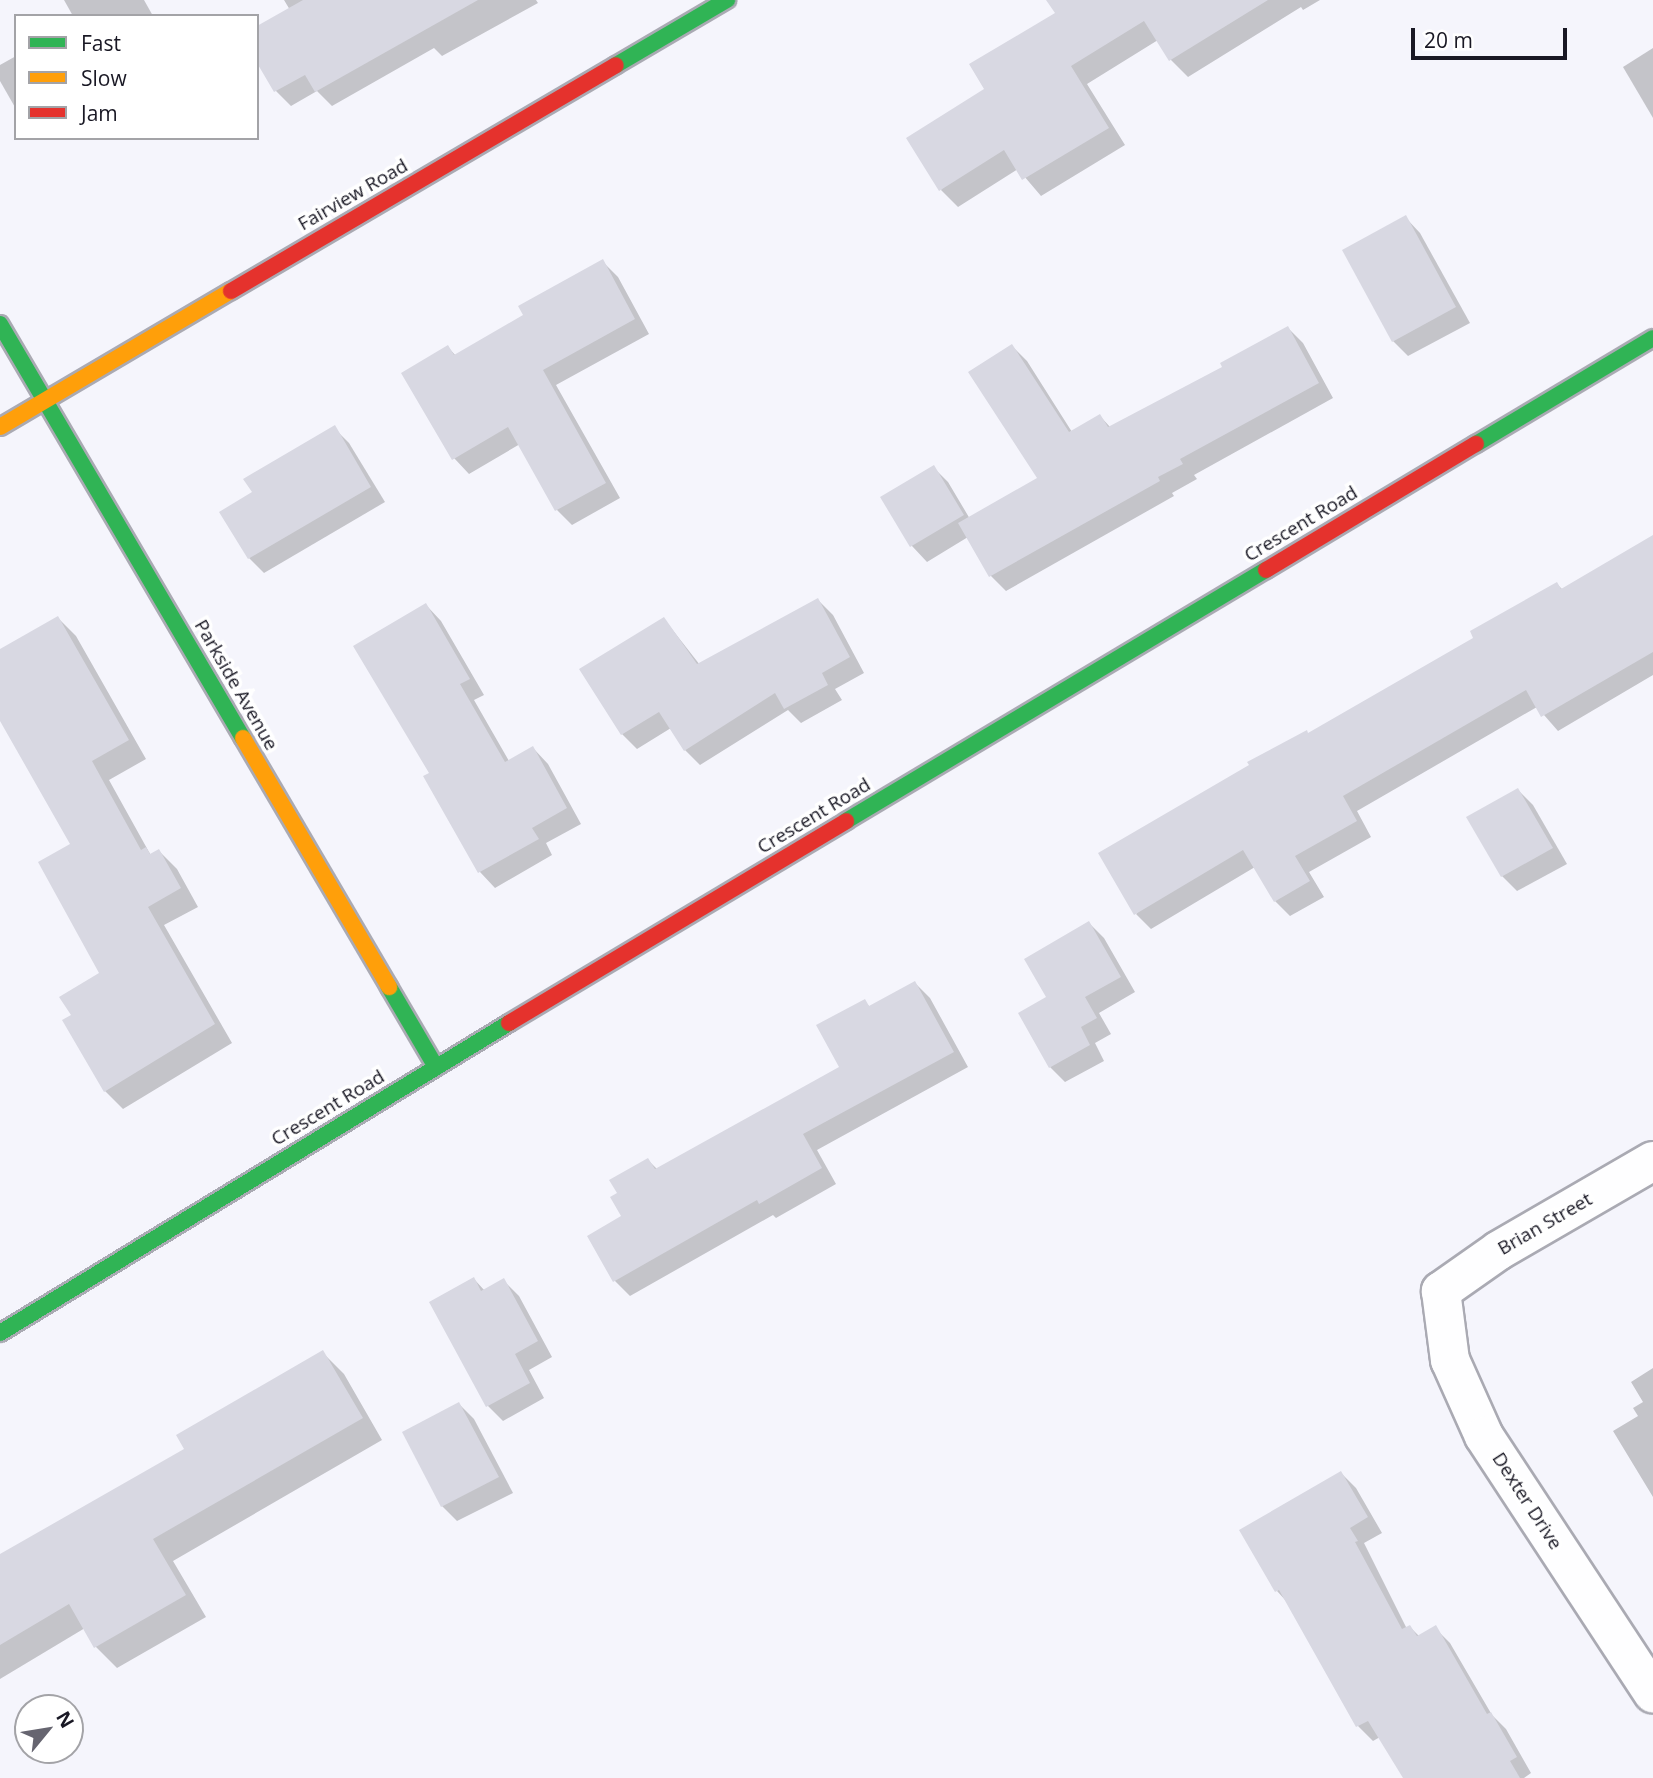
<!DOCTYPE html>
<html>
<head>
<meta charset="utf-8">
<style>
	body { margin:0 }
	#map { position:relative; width:1653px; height:1778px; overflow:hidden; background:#f5f5fc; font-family:"Open Sans",sans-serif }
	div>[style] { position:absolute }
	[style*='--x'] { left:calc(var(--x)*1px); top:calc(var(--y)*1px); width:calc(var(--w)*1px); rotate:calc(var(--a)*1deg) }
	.shadow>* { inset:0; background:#0003 }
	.building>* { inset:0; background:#d8d8e2 }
	.roads { filter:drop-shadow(2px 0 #aaaab3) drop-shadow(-2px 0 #aaaab3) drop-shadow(0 2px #aaaab3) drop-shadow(0 -2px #aaaab3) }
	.street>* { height:38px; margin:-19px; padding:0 19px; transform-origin:19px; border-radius:19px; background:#fefeff }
	.fast>* { height:16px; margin:-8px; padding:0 8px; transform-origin:8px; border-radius:8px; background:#30b455 }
	.slow>* { height:16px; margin:-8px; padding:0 8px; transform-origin:8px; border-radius:8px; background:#ff9f0a }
	.jam>* { height:16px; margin:-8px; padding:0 8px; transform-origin:8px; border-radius:8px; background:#e5322d }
	span { translate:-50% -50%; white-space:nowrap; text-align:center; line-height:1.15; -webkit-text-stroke:7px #fff; paint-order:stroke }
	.street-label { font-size:19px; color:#191824 }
	.legend { position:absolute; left:14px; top:14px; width:245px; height:126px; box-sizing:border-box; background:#fff; border:2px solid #a3a3a7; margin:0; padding:9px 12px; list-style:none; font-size:21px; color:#191824 }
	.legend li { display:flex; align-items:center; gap:14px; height:35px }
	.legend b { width:35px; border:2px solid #a3a3a7 }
	.north { position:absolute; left:14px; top:1694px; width:70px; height:70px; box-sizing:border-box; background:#fff; border:2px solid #a3a3a7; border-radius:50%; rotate:60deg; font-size:19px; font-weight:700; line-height:28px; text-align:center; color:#191824 }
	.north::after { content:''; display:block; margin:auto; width:24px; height:32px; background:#666570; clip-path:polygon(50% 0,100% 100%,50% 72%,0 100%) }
	.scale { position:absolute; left:1411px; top:28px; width:156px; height:32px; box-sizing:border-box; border:4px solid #191824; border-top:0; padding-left:9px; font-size:21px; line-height:24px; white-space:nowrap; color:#191824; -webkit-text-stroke:5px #fff; paint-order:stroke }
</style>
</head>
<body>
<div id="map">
	<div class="shadow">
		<i style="clip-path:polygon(64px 0,144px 0,153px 16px,73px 16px)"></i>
		<i style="clip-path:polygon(284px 0,536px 0,538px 3px,442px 56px,434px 48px,332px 106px,317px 91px,291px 106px,276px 91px,257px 59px,290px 10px)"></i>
		<i style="clip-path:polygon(1048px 0,1320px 0,1303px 10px,1301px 7px,1188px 77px,1171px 60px,1158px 40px,1087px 84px,1125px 145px,1041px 196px,1018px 169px,958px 207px,941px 190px,986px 89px,1057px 14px)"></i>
		<i style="clip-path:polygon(1653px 48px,1653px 118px,1623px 67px)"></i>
		<i style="clip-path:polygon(16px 56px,16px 109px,0 81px,0 65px)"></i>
		<i style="clip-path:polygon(1405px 217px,1420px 233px,1470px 323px,1408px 356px,1393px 341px)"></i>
		<i style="clip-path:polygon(603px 262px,618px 277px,649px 334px,556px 385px,620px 498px,572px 525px,557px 510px,520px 444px,469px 474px,454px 458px,448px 347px,456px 356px,525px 316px)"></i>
		<i style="clip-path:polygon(1288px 328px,1303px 343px,1333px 398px,1194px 475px,1197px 479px,1172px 493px,1174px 496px,1006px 591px,991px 576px,968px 537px,927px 562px,912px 546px,883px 498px,933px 467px,948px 482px,970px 519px,1039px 479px,1012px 346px,1027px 361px,1072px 432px,1100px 416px,1111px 428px,1224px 367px)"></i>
		<i style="clip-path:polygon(334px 428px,349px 443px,385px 502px,264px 573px,249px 558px)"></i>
		<i style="clip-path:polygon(1653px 537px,1653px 675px,1558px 731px,1537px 707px,1357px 811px,1371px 837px,1309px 872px,1324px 897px,1290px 916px,1275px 901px,1255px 867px,1151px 929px,1136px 914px,1309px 735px,1476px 639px,1557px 584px,1563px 590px)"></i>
		<i style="clip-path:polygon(818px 600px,833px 615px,864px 673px,835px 689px,842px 700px,801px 723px,788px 710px,700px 765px,685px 750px,671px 728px,637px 749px,622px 734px,664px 619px,700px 665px)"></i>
		<i style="clip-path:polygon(426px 605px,441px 621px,484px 695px,474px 700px,509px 761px,533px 748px,548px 764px,581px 824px,546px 843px,552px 855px,495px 888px,480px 872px,426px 777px,432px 774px)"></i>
		<i style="clip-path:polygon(58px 618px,76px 636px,146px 759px,109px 780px,149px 852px,151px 855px,159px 851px,177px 869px,198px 907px,164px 925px,232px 1043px,123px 1109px,105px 1091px,73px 1015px,101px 974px,72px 845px,0 718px,0 684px)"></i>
		<i style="clip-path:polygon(1518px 790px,1533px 805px,1567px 864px,1517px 891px,1502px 876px)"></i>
		<i style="clip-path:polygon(1089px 923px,1104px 938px,1135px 992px,1099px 1013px,1111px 1034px,1095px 1043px,1104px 1061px,1065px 1082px,1050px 1067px,1048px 998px)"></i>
		<i style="clip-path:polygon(915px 983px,930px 998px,968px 1067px,817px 1150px,836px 1184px,776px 1218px,773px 1215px,630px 1296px,615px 1281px,590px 1236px,623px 1217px,619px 1193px,648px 1160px,658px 1170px,841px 1068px,865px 1002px,870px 1007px)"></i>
		<i style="clip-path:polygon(474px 1279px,485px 1291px,504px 1281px,519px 1296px,552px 1357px,529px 1370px,544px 1398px,503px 1421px,487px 1405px)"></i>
		<i style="clip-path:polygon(323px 1353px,344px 1374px,382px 1440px,173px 1561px,206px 1617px,117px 1668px,96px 1647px,85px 1628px,0 1679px,0 1561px,187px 1449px)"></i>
		<i style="clip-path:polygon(1653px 1368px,1653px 1497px,1613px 1431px,1638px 1416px,1633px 1408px,1643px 1402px,1631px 1382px)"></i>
		<i style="clip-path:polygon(459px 1404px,474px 1419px,513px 1493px,457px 1521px,442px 1506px)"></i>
		<i style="clip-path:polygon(1341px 1473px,1356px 1488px,1382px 1533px,1364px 1543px,1407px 1629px,1410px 1627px,1420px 1637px,1435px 1628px,1450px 1643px,1492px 1715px,1506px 1729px,1531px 1773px,1524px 1778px,1404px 1778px,1380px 1737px,1373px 1741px,1358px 1726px,1287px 1602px,1277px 1591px)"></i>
	</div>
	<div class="building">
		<i style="clip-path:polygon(303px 0,478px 0,315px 92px,305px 75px,274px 92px,257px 63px,257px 26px)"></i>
		<i style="clip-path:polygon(1046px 0,1268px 0,1169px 61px,1144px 21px,1071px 66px,1109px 128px,1022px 180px,1004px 150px,939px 191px,906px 138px,984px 89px,969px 64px,1055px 13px)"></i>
		<i style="clip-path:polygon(1406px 215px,1456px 307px,1392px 342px,1342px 250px)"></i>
		<i style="clip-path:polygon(603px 259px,635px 319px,543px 370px,606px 483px,555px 511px,508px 427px,452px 460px,401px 373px,448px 345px,454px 355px,523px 315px,518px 306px)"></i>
		<i style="clip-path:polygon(1288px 326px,1319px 383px,1180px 459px,1183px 464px,1158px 477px,1160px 481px,989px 577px,958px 523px,1037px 478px,968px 372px,1012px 344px,1069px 432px,1100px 414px,1108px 427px,1222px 367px,1220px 363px)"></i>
		<i style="clip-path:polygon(335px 425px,371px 487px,248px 559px,219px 512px,252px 492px,243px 479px)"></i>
		<i style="clip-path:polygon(934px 465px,964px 515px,910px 547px,880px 497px)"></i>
		<i style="clip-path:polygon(1653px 535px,1653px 652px,1541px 717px,1526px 690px,1343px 796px,1357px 821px,1295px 856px,1310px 881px,1274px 902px,1243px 850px,1134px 915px,1098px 853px,1249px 765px,1247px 762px,1307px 730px,1308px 733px,1473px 638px,1470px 631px,1557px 582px,1561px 589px)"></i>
		<i style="clip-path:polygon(818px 598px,850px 657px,822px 673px,828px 685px,784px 709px,775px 693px,684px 751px,659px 712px,621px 735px,579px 669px,664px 617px,697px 664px)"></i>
		<i style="clip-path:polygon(426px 603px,470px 679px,460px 684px,505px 762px,533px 746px,567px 808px,532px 828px,539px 839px,478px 873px,423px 776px,429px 773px,353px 646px)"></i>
		<i style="clip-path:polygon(58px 616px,129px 740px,92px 761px,141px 850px,146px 847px,150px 854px,159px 849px,181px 888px,148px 907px,215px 1024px,104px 1092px,62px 1020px,71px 1015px,59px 997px,99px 973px,38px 862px,70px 844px,0 721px,0 649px)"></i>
		<i style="clip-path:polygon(1518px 788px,1553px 848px,1501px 877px,1466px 817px)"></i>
		<i style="clip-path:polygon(1089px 921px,1121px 977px,1085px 997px,1097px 1018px,1081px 1027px,1090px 1045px,1049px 1068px,1018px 1013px,1046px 997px,1024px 959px)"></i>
		<i style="clip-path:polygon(915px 981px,954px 1052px,803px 1134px,822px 1168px,759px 1204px,757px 1200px,613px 1282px,587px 1236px,621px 1216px,610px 1197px,617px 1193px,609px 1180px,648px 1158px,655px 1169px,839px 1067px,816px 1025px,865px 999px,869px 1006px)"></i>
		<i style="clip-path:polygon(474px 1277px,481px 1291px,504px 1278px,538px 1341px,515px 1354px,530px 1383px,486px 1407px,429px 1302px)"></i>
		<i style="clip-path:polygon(323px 1350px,363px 1418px,153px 1539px,186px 1595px,94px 1648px,69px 1604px,0 1645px,0 1554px,184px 1449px,176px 1435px)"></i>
		<i style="clip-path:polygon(459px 1402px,499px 1477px,441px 1507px,402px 1432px)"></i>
		<i style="clip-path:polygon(1341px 1471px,1368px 1517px,1350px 1528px,1358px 1541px,1355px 1542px,1402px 1629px,1410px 1625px,1417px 1636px,1436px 1625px,1487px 1714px,1491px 1712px,1517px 1757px,1510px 1761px,1520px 1778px,1403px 1778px,1368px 1721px,1356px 1727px,1279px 1590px,1275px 1592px,1239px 1530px)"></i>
	</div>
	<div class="roads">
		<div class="street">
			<i style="--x:1653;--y:1161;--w:179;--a:149.9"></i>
			<i style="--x:1498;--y:1251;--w:70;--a:144.9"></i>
			<i style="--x:1441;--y:1291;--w:70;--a:82.6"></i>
			<i style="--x:1450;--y:1360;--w:83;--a:65.9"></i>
			<i style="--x:1484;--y:1436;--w:308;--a:56.7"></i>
		</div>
		<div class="fast">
			<i style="--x:616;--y:65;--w:129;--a:-30.4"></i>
			<i style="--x:0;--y:324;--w:480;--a:59.6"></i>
			<i style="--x:1476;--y:444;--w:206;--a:-30.9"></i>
			<i style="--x:846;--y:821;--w:489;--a:-30.9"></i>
			<i style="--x:389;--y:987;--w:93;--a:59.6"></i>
			<i style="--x:0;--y:1333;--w:596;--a:-31.34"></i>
		</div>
		<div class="slow">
			<i style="--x:0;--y:427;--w:268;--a:-30.5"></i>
			<i style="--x:243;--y:738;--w:289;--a:59.6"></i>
		</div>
		<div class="jam">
			<i style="--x:231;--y:291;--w:446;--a:-30.4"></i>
			<i style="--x:1266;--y:570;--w:245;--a:-31"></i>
			<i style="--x:509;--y:1023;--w:393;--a:-30.9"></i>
		</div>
	</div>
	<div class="street-label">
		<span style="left:353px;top:195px;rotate:-30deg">Fairview Road</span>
		<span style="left:1301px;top:524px;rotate:-31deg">Crescent Road</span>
		<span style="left:236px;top:685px;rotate:60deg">Parkside Avenue</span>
		<span style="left:814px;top:816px;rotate:-31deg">Crescent Road</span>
		<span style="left:328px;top:1108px;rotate:-31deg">Crescent Road</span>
		<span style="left:1545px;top:1224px;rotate:-30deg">Brian Street</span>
		<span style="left:1527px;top:1501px;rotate:57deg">Dexter Drive</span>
	</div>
	<ul class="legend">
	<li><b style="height:9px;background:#30b455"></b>Fast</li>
	<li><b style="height:9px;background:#ff9f0a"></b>Slow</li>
	<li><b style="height:9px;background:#e5322d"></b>Jam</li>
	</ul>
	<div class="north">N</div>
	<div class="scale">20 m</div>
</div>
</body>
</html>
